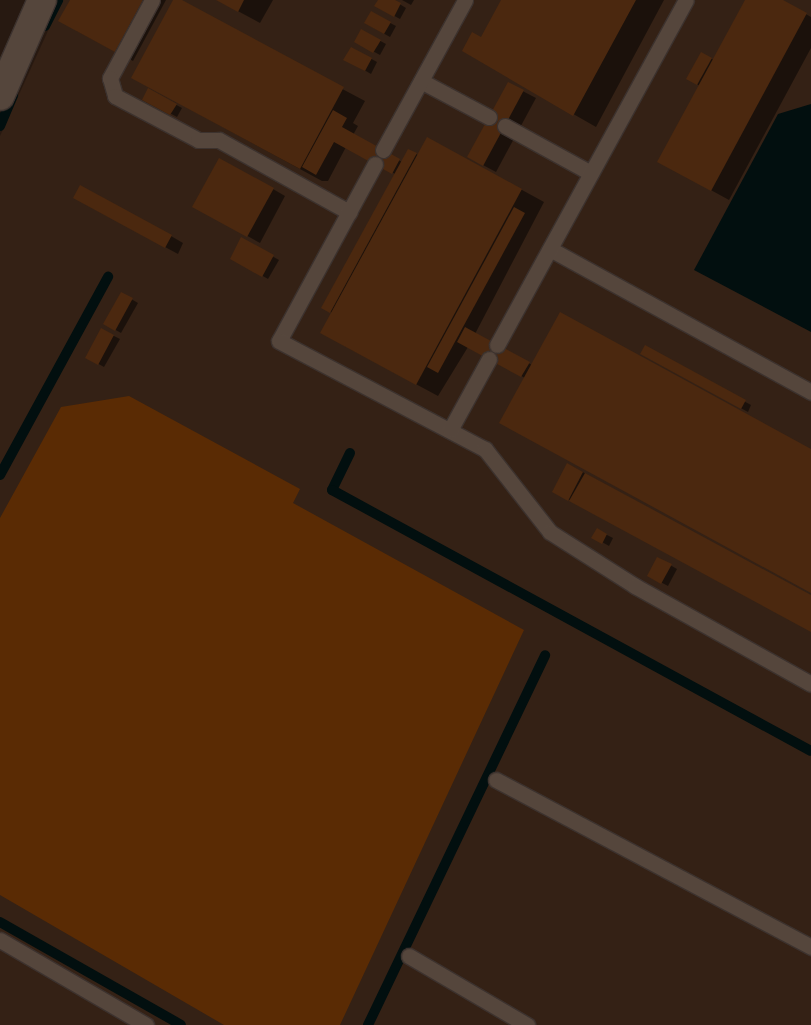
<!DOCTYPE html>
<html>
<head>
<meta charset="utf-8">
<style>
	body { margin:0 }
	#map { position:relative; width:811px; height:1025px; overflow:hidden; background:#271911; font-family:"DejaVu Sans",sans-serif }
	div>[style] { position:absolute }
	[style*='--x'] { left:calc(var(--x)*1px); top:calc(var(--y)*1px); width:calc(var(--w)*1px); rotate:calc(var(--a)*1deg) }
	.built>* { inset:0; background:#342115 }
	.green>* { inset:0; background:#5a2b04 }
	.water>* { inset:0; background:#020f0f }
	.shadow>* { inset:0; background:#0007 }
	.stream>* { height:10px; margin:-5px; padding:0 5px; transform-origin:5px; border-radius:5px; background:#020f0f }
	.building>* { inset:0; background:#4b280f }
	.roads { filter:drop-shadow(1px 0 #3c322e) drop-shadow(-1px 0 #3c322e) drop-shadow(0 1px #3c322e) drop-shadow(0 -1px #3c322e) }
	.service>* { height:15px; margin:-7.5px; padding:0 7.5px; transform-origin:7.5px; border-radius:7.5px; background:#55463c }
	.minor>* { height:28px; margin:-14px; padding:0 14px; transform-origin:14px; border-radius:14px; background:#55463c }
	span { translate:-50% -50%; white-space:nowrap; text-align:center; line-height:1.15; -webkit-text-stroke:4px #1d1008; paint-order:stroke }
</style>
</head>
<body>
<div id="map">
	<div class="built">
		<i style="clip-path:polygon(62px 0,811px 0,811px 1025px,0 1025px,0 136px)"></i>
	</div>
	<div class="green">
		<i style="clip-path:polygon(129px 396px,300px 489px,293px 503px,524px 630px,340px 1025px,224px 1025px,0 895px,0 518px,61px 407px)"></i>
	</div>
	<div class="water">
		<i style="clip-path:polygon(811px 104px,811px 332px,694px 270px,778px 114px)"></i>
	</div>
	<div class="shadow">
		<i style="clip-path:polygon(71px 0,166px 0,133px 61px,77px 31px)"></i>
		<i style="clip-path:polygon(174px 0,365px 101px,353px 123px,358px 126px,353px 135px,402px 162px,408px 150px,418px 155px,427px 138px,544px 202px,475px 334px,532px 365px,811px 450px,811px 592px,525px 378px,468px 347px,438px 396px,343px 345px,332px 313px,323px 308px,395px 174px,346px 147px,328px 181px,322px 181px,155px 90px)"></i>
		<i style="clip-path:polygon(217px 0,273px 0,260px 23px)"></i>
		<i style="clip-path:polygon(379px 0,393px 0,406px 8px,400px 19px,376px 6px)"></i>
		<i style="clip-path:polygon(402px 0,414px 0,411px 5px)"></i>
		<i style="clip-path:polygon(503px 0,664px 0,596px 127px,463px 51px,481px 39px)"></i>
		<i style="clip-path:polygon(746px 0,781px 0,811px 17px,811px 48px,729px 200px,676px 171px,700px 86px,688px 79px,702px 54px,714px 60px)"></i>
		<i style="clip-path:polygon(371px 13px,396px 26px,390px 37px,365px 23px)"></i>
		<i style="clip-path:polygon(362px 31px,386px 44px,380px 55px,356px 42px)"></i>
		<i style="clip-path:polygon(352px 48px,377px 62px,371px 74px,345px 59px)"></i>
		<i style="clip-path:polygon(509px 84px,536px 98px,496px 172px,481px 164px)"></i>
		<i style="clip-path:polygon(149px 90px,182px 108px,177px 117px,144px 99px)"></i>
		<i style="clip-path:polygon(273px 189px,285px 196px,260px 243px,206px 213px)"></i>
		<i style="clip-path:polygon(87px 205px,171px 236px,183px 243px,178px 254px)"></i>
		<i style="clip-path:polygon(242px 239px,279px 260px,268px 279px,231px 258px)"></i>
		<i style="clip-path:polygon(121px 293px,138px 303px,121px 333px,105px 324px)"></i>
		<i style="clip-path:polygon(102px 330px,120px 339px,104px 367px,86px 357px)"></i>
		<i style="clip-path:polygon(645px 347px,751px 405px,748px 412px,641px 354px)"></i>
		<i style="clip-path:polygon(568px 464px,811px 597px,811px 631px,553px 491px)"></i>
		<i style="clip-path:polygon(597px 530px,613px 538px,609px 546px,593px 537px)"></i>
		<i style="clip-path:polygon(658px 558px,677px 569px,668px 586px,649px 576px)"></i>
	</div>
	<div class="stream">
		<i style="--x:45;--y:26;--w:29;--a:-63"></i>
		<i style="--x:0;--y:126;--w:33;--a:-67"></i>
		<i style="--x:350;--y:453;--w:41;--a:115.9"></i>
		<i style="--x:332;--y:490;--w:545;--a:28.59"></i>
		<i style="--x:0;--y:475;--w:226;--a:-61.4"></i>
		<i style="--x:0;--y:922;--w:208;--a:29.6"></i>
		<i style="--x:368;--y:1025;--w:410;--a:-64.4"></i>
	</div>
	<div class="building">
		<i style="clip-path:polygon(70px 0,143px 0,115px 52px,58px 21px)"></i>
		<i style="clip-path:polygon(173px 0,182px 0,344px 87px,300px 169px,131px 78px)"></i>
		<i style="clip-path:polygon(216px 0,244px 0,238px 12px)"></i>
		<i style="clip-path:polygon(378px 0,395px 0,401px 3px,394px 17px,374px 6px)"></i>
		<i style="clip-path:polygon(501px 0,636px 0,573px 116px,462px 51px,472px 32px,481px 37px)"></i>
		<i style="clip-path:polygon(745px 0,783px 0,807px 13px,711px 191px,657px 162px)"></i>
		<i style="clip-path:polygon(371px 11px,391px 22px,384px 34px,364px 23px)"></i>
		<i style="clip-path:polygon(361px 29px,381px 40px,373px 53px,354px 42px)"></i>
		<i style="clip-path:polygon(351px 47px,372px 58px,365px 71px,343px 60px)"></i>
		<i style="clip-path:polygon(701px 52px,712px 58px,697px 85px,686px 79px)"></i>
		<i style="clip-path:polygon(508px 82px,524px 90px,483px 166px,467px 157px)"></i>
		<i style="clip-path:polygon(148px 88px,177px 104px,170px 115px,142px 100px)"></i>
		<i style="clip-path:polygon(333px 110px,347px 118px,342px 127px,400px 159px,392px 174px,334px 142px,316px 175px,302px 167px)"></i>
		<i style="clip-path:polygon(427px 137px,522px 189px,416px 385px,320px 333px)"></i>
		<i style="clip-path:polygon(408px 149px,417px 153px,330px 313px,321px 308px)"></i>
		<i style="clip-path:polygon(219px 158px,274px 188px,247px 237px,192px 207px)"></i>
		<i style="clip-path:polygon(80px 185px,172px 235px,165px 248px,73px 198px)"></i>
		<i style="clip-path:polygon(514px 207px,525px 213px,438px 373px,427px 367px)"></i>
		<i style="clip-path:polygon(241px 237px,274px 255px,262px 277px,230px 259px)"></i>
		<i style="clip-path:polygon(121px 292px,133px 298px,115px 331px,103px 324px)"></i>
		<i style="clip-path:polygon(560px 312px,811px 449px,811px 593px,499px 423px)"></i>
		<i style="clip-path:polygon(465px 327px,530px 362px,521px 377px,457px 342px)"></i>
		<i style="clip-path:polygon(101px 328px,114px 335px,98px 365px,85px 358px)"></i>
		<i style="clip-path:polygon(645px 345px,746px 400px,741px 409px,640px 354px)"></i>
		<i style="clip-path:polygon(567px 463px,583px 472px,568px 501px,552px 492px)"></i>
		<i style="clip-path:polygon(585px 473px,811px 595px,811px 632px,569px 501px)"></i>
		<i style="clip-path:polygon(597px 528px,607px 534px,602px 544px,591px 538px)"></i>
		<i style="clip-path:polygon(657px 557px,672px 564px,661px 584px,647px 576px)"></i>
	</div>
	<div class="roads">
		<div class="service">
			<i style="--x:152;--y:0;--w:89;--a:118.3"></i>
			<i style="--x:110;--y:78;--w:19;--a:74"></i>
			<i style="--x:115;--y:96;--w:94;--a:27.9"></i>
			<i style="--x:198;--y:140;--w:21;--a:0"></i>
			<i style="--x:219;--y:140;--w:149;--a:29"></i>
			<i style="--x:421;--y:81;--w:77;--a:27.9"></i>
			<i style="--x:505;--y:126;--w:98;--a:28.7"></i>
			<i style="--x:383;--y:150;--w:171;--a:-61.3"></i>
			<i style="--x:375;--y:164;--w:201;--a:118.5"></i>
			<i style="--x:279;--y:341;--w:233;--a:27.7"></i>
			<i style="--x:485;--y:449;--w:105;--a:51.9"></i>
			<i style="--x:550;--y:532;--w:101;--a:32.4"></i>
			<i style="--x:635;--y:586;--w:201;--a:29.1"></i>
			<i style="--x:550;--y:249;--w:298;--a:28.7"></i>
			<i style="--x:497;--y:345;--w:393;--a:-61.3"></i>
			<i style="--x:450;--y:430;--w:81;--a:-61.2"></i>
			<i style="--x:496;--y:780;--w:357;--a:27.9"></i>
			<i style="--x:0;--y:940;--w:169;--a:30.2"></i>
			<i style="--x:409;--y:956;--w:137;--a:30.3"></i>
		</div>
		<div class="minor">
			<i style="--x:0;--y:96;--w:105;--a:-66.4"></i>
		</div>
	</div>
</div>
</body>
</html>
